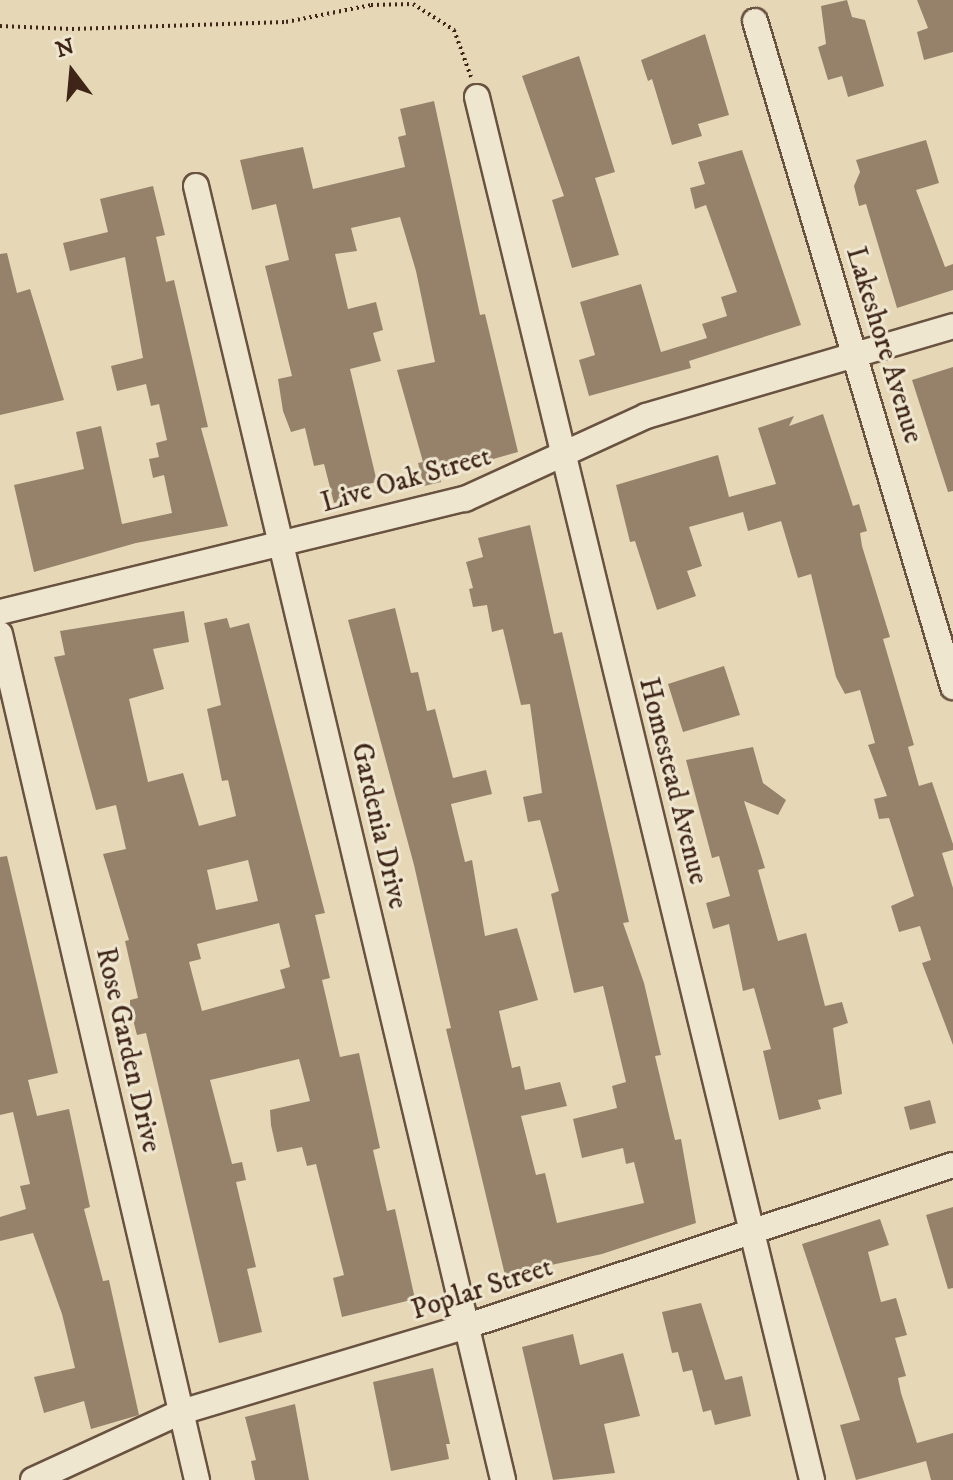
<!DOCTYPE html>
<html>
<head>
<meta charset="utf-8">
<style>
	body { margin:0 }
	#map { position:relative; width:953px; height:1480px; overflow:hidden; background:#e6d8b7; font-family:"IM FELL DW Pica",serif }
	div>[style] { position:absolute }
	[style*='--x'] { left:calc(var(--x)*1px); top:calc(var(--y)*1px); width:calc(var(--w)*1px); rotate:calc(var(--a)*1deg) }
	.building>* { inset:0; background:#96826b }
	.path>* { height:4px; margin-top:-2px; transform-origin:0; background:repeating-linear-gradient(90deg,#3f2518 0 2px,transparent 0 6px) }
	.roads { filter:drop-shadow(2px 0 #695240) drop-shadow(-2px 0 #695240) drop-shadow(0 2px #695240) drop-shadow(0 -2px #695240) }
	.minor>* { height:24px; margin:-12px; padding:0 12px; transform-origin:12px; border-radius:12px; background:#efe6d0 }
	span { translate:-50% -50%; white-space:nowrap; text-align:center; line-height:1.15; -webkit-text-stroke:6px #efe6d0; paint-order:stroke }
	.street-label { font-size:28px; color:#3f2518 }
	.north { position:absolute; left:32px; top:32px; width:80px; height:80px; -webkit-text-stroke:6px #efe6d0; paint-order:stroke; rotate:344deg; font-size:22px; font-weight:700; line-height:32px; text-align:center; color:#3f2518 }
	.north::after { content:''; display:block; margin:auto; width:28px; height:36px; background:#3f2518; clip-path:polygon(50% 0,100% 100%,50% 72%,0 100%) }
</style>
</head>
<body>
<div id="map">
	<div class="building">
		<i style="clip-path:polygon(847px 0,852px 17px,865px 20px,884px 86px,848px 97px,842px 76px,828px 80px,818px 47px,826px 44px,821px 6px)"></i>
		<i style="clip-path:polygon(917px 0,953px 0,953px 52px,924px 60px,917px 32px,928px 28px)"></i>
		<i style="clip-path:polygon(705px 34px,729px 115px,698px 124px,702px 136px,672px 145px,652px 79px,648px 81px,641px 60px)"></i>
		<i style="clip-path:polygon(579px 56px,615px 172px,595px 178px,619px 255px,572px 268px,552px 200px,564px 196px,522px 76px)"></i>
		<i style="clip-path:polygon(434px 101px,480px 315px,485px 314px,518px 452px,440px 474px,441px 482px,424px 486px,418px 463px,423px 462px,397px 370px,435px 362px,416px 271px,400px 217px,351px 228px,357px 251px,335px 254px,348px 309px,376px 302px,383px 330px,373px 333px,381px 361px,350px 369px,377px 482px,359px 486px,361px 496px,334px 503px,324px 464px,314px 466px,305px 428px,291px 432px,283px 411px,278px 379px,292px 376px,265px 266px,289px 260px,276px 204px,252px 210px,240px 160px,303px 147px,313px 189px,405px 167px,398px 137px,406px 135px,400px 109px)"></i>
		<i style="clip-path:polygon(926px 140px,939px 183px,916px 190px,945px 267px,953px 264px,953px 290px,897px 308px,866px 204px,859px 206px,854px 186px,860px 172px,856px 160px)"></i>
		<i style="clip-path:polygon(742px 150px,801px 325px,689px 361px,691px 368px,589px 396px,579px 360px,595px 355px,580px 302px,641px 284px,661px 352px,707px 338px,702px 324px,727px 316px,721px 297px,737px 292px,706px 205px,695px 209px,690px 188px,705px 184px,698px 162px)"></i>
		<i style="clip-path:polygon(153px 186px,165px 235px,156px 237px,166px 282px,174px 280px,208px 427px,201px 428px,228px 526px,136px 543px,34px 572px,14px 485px,84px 469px,76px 432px,101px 426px,122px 524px,172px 513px,164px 475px,153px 478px,149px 459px,159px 457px,156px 443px,167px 440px,159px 404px,151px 406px,146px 384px,117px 391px,111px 366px,143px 358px,125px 257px,70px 271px,63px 243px,108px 232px,100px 199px)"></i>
		<i style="clip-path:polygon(7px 253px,17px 293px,30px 289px,64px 400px,0 415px,0 254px)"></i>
		<i style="clip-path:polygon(953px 367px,953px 491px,948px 492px,912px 380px)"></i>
		<i style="clip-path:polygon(823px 414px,853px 506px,859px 504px,867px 531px,860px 533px,862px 546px,890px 637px,883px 639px,914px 745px,908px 747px,919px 786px,932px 782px,953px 844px,953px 850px,942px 853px,953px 888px,953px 1045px,922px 963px,931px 960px,920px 926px,899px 932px,891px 906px,914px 896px,889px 818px,879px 819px,874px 799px,887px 796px,868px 745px,875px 743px,860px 690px,845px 694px,836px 677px,811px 574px,798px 578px,781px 521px,748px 531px,743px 512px,689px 527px,702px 566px,687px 571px,696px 596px,657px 610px,635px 541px,630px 542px,616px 485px,718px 455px,729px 497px,776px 484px,758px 428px,794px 416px,789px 426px)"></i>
		<i style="clip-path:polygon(530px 525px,554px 634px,562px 632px,629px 922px,623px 923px,644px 983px,661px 1055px,655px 1056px,675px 1140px,681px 1139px,696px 1223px,602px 1254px,505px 1275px,446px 1029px,451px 1028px,414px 865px,348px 620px,395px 608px,411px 673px,418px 672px,427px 711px,435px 709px,453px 778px,486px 770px,492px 794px,451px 804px,465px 862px,472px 860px,485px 936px,517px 928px,538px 1000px,499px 1011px,512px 1068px,520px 1066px,525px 1090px,560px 1082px,567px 1106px,521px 1116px,536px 1175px,545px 1173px,557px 1223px,644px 1203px,634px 1162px,626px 1164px,623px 1148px,582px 1158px,573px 1119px,617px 1108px,612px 1086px,626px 1082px,603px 986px,574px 993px,551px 894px,559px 891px,540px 820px,528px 822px,523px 797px,542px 793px,530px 704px,521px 705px,503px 629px,492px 632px,487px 605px,473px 607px,469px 589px,473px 588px,466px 562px,483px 557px,478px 538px)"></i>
		<i style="clip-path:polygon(evenodd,184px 611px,189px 642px,153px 649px,164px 689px,129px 699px,148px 782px,183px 773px,199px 826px,236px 816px,228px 780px,222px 781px,207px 709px,221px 705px,204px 623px,227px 618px,230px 628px,249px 623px,325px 913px,315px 915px,330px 978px,322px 980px,340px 1057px,359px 1053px,380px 1148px,373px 1150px,387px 1211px,395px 1209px,415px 1299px,342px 1317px,333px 1278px,344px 1275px,316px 1164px,307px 1166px,302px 1147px,277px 1152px,271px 1125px,270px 1110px,310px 1101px,299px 1059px,210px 1080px,232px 1164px,242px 1162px,246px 1180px,236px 1182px,256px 1267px,247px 1269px,262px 1332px,219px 1343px,146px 1033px,137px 1035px,130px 1008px,130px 1000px,138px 998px,125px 941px,129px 940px,103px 854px,126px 849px,116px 805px,96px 810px,54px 657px,65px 655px,60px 631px,184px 611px,248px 860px,258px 901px,216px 910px,207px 870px,248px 860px,184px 611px,279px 923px,290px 967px,280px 970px,285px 988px,202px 1011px,189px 962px,201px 959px,197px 944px,279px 923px)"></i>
		<i style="clip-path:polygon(724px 666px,740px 715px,683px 732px,668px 684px)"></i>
		<i style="clip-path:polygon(753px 747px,763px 783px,786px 800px,778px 815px,744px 801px,765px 868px,758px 870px,778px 941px,806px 933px,825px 1006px,842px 1002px,848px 1023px,833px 1028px,842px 1094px,818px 1100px,821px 1109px,779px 1120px,763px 1051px,771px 1049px,754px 988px,743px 991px,729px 924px,713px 929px,706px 903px,730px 896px,719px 856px,712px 858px,686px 760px)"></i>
		<i style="clip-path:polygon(7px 856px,58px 1073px,28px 1080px,37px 1116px,69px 1109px,90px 1207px,84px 1209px,103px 1281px,109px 1280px,139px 1415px,91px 1429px,84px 1401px,44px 1413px,34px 1377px,75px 1368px,62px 1314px,33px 1233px,0 1241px,0 1217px,26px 1209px,20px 1186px,30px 1184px,13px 1112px,0 1115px,0 857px)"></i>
		<i style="clip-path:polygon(930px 1100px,936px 1123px,910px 1130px,904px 1107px)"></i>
		<i style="clip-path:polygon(953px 1207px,953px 1288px,948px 1289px,926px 1215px)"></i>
		<i style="clip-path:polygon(880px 1219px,889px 1245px,868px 1252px,881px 1302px,896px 1298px,907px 1335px,895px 1338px,906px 1376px,898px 1378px,901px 1393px,917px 1443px,953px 1433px,953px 1480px,931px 1480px,926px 1461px,856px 1480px,840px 1425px,860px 1420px,802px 1244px)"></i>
		<i style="clip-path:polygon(701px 1303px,725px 1380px,742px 1376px,751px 1416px,715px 1425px,711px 1410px,703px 1412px,692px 1370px,683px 1372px,678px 1352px,672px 1353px,662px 1312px)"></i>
		<i style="clip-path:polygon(573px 1334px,580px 1365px,623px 1353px,640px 1416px,604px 1424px,615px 1473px,553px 1480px,522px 1347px)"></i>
		<i style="clip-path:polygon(433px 1368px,450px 1444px,446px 1444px,449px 1459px,391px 1471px,373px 1382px)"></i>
		<i style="clip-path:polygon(295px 1404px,309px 1480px,255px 1480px,251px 1461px,256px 1460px,245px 1417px)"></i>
	</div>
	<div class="path">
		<i style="--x:0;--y:26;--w:72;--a:2.4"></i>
		<i style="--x:72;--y:29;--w:214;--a:-1.9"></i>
		<i style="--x:286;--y:22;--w:87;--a:-11.3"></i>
		<i style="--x:371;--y:5;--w:42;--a:-1.4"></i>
		<i style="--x:413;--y:4;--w:49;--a:32.4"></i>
		<i style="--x:454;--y:30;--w:50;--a:70.1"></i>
	</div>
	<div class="roads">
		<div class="minor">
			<i style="--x:755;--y:21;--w:695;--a:73.44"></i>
			<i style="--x:477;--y:97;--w:1423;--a:76.38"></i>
			<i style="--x:196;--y:186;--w:1330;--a:76.65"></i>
			<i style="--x:0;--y:612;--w:479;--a:-13.7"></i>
			<i style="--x:465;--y:499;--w:199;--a:-24.6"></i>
			<i style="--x:646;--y:416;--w:320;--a:-16.3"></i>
			<i style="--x:0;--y:634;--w:869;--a:76.89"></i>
			<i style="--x:33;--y:1480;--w:163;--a:-24.7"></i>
			<i style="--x:181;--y:1412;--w:299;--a:-16.7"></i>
			<i style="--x:467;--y:1326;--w:512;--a:-18.33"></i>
		</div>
	</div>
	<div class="street-label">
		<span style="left:884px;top:345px;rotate:73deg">Lakeshore Avenue</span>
		<span style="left:406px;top:480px;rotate:-16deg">Live Oak Street</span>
		<span style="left:673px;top:781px;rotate:76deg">Homestead Avenue</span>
		<span style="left:379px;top:826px;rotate:77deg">Gardenia Drive</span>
		<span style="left:128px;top:1050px;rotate:77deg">Rose Garden Drive</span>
		<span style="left:482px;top:1289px;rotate:-18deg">Poplar Street</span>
	</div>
	<div class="north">N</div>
</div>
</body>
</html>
